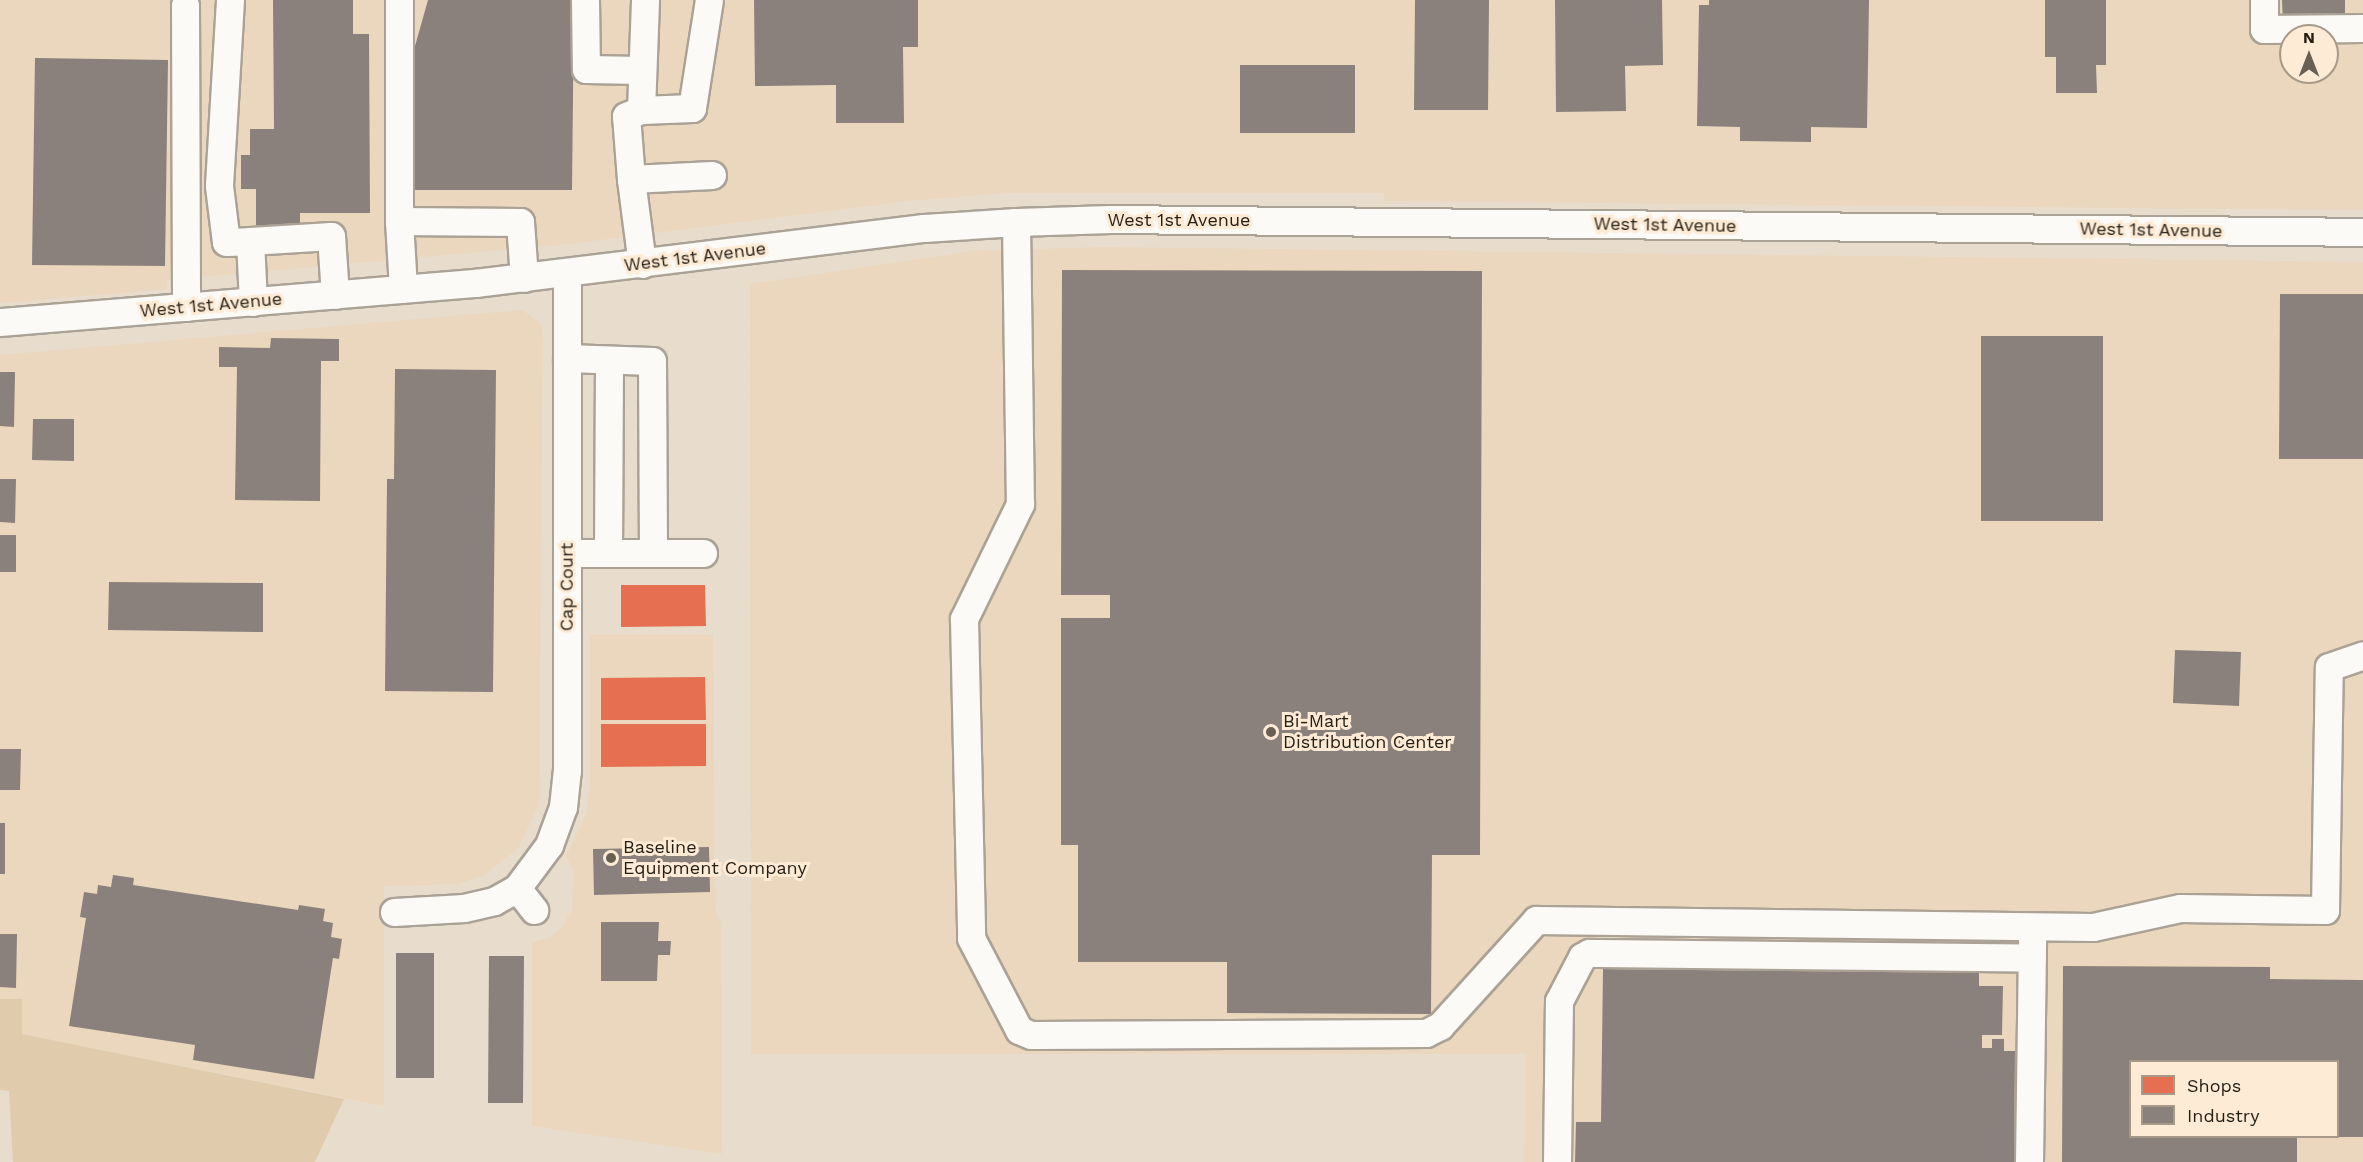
<!DOCTYPE html>
<html>
<head>
<meta charset="utf-8">
<style>
	body { margin:0 }
	#map { position:relative; width:2363px; height:1162px; overflow:hidden; background:#e8dccc; font-family:"Work Sans",sans-serif }
	div>[style] { position:absolute }
	[style*='--x'] { left:calc(var(--x)*1px); top:calc(var(--y)*1px); width:calc(var(--w)*1px); rotate:calc(var(--a)*1deg) }
	.built>* { inset:0; background:#ebd7bd }
	.green>* { inset:0; background:#e1cbad }
	.shops>* { inset:0; background:#e76f51 }
	.industry>* { inset:0; background:#8a817c }
	.roads { filter:drop-shadow(2px 0 #aba296) drop-shadow(-2px 0 #aba296) drop-shadow(0 2px #aba296) drop-shadow(0 -2px #aba296) }
	.minor>* { height:27px; margin:-13.5px; padding:0 13.5px; transform-origin:13.5px; border-radius:13.5px; background:#fcfaf7 }
	.dots>* { width:16px; height:16px; translate:-50% -50%; box-sizing:border-box; border:3px solid #fdebd5; border-radius:50% }
	span { translate:-50% -50%; white-space:nowrap; text-align:center; line-height:1.15; -webkit-text-stroke:6px #fdebd5; paint-order:stroke }
	.street-label { font-size:18px; color:#251e13 }
	.poi-label { font-size:18px; color:#251e13 }
	.left { translate:0 -50%; text-align:left }
	.legend { position:absolute; left:2129px; top:1060px; width:210px; height:78px; box-sizing:border-box; background:#fdebd5; border:2px solid #a79987; margin:0; padding:8px 10px; list-style:none; font-size:18px; color:#251e13 }
	.legend li { display:flex; align-items:center; gap:12px; height:30px }
	.legend b { width:30px; border:2px solid #a79987 }
	.north { position:absolute; left:2279px; top:24px; width:60px; height:60px; box-sizing:border-box; background:#fdebd5; border:2px solid #a79987; border-radius:50%; rotate:0deg; font-size:16px; font-weight:700; line-height:24px; text-align:center; color:#251e13 }
	.north::after { content:''; display:block; margin:auto; width:21px; height:27px; background:#696054; clip-path:polygon(50% 0,100% 100%,50% 72%,0 100%) }
</style>
</head>
<body>
<div id="map">
	<div class="built">
		<i style="clip-path:polygon(evenodd,0 0,2363px 0,2363px 210px,1384px 201px,1384px 193px,1007px 193px,907px 201px,568px 244px,167px 280px,167px 289px,0 303px,0 0,2291px 36px,2327px 36px,2327px 72px,2291px 72px,2291px 36px)"></i>
		<i style="clip-path:polygon(evenodd,1102px 247px,2363px 262px,2363px 1162px,1525px 1162px,1526px 1054px,751px 1054px,750px 284px,973px 251px,1102px 247px,2130px 1062px,2338px 1062px,2338px 1136px,2130px 1136px,2130px 1062px)"></i>
		<i style="clip-path:polygon(522px 310px,540px 323px,543px 333px,539px 804px,519px 847px,483px 876px,457px 884px,384px 886px,384px 1106px,22px 1034px,0 999px,0 355px)"></i>
		<i style="clip-path:polygon(590px 635px,713px 635px,715px 908px,721px 926px,722px 1154px,532px 1126px,532px 942px,551px 937px,563px 926px,572px 909px,574px 872px,566px 856px,586px 815px,590px 788px)"></i>
	</div>
	<div class="green">
		<i style="clip-path:polygon(0 999px,22px 999px,22px 1034px,344px 1099px,315px 1162px,13px 1162px,9px 1091px,0 1090px)"></i>
	</div>
	<div class="shops">
		<i style="clip-path:polygon(621px 585px,705px 585px,706px 626px,621px 627px)"></i>
		<i style="clip-path:polygon(705px 677px,706px 720px,601px 720px,601px 678px)"></i>
		<i style="clip-path:polygon(601px 724px,706px 724px,706px 766px,601px 767px)"></i>
	</div>
	<div class="industry">
		<i style="clip-path:polygon(273px 0,353px 0,353px 34px,369px 34px,370px 213px,300px 213px,300px 229px,256px 229px,256px 189px,241px 189px,241px 155px,250px 155px,250px 129px,274px 129px)"></i>
		<i style="clip-path:polygon(428px 0,574px 0,572px 190px,413px 190px,415px 46px)"></i>
		<i style="clip-path:polygon(754px 0,918px 0,918px 47px,903px 47px,904px 123px,836px 123px,836px 85px,755px 86px)"></i>
		<i style="clip-path:polygon(1415px 0,1489px 0,1488px 110px,1414px 110px)"></i>
		<i style="clip-path:polygon(1555px 0,1662px 0,1663px 65px,1625px 66px,1626px 111px,1556px 112px)"></i>
		<i style="clip-path:polygon(1709px 0,1869px 0,1867px 128px,1811px 127px,1811px 142px,1740px 141px,1740px 127px,1697px 126px,1699px 5px,1709px 5px)"></i>
		<i style="clip-path:polygon(2045px 0,2106px 0,2106px 65px,2096px 65px,2097px 93px,2056px 93px,2056px 57px,2045px 57px)"></i>
		<i style="clip-path:polygon(2282px 0,2345px 0,2345px 22px,2283px 24px)"></i>
		<i style="clip-path:polygon(35px 58px,168px 60px,165px 266px,32px 265px)"></i>
		<i style="clip-path:polygon(1240px 65px,1355px 65px,1355px 133px,1240px 133px)"></i>
		<i style="clip-path:polygon(1062px 270px,1482px 271px,1480px 855px,1432px 855px,1431px 1014px,1227px 1013px,1227px 962px,1078px 962px,1078px 845px,1061px 845px,1061px 618px,1110px 618px,1110px 595px,1061px 595px)"></i>
		<i style="clip-path:polygon(2280px 294px,2363px 294px,2363px 459px,2279px 459px)"></i>
		<i style="clip-path:polygon(1981px 336px,2103px 336px,2103px 521px,1981px 521px)"></i>
		<i style="clip-path:polygon(271px 338px,339px 339px,339px 361px,321px 361px,320px 501px,235px 500px,237px 367px,219px 367px,219px 347px,270px 348px)"></i>
		<i style="clip-path:polygon(395px 369px,496px 370px,493px 692px,385px 691px,387px 479px,394px 479px)"></i>
		<i style="clip-path:polygon(0 372px,15px 372px,14px 427px,0 426px)"></i>
		<i style="clip-path:polygon(33px 419px,74px 419px,74px 461px,32px 460px)"></i>
		<i style="clip-path:polygon(0 479px,16px 479px,15px 523px,0 522px)"></i>
		<i style="clip-path:polygon(0 535px,16px 535px,16px 572px,0 572px)"></i>
		<i style="clip-path:polygon(109px 582px,263px 583px,263px 632px,108px 630px)"></i>
		<i style="clip-path:polygon(2175px 650px,2241px 652px,2239px 706px,2173px 703px)"></i>
		<i style="clip-path:polygon(0 749px,21px 749px,20px 790px,0 790px)"></i>
		<i style="clip-path:polygon(0 823px,5px 823px,5px 874px,0 874px)"></i>
		<i style="clip-path:polygon(709px 847px,710px 892px,594px 895px,593px 849px)"></i>
		<i style="clip-path:polygon(113px 875px,134px 878px,133px 885px,298px 910px,299px 905px,325px 909px,323px 921px,333px 923px,331px 937px,342px 939px,339px 959px,333px 958px,314px 1079px,193px 1060px,195px 1045px,69px 1026px,86px 918px,80px 917px,84px 892px,97px 894px,98px 885px,111px 887px)"></i>
		<i style="clip-path:polygon(601px 922px,659px 922px,658px 941px,671px 941px,670px 955px,658px 955px,657px 981px,601px 981px)"></i>
		<i style="clip-path:polygon(0 934px,17px 934px,16px 988px,0 987px)"></i>
		<i style="clip-path:polygon(396px 953px,434px 953px,434px 1078px,396px 1078px)"></i>
		<i style="clip-path:polygon(489px 956px,524px 956px,523px 1103px,488px 1103px)"></i>
		<i style="clip-path:polygon(1828px 965px,1979px 967px,1979px 986px,2003px 986px,2002px 1035px,1982px 1035px,1982px 1048px,1992px 1048px,1992px 1039px,2004px 1039px,2004px 1051px,2015px 1051px,2014px 1162px,1575px 1162px,1576px 1122px,1601px 1122px,1603px 969px,1828px 971px)"></i>
		<i style="clip-path:polygon(2063px 966px,2270px 967px,2270px 979px,2363px 980px,2363px 1137px,2338px 1137px,2338px 1062px,2130px 1062px,2130px 1136px,2297px 1136px,2297px 1162px,2062px 1162px)"></i>
	</div>
	<div class="roads">
		<div class="minor">
			<i style="--x:230;--y:0;--w:186;--a:93.4"></i>
			<i style="--x:219;--y:186;--w:56;--a:82.9"></i>
			<i style="--x:226;--y:242;--w:24;--a:-2"></i>
			<i style="--x:399;--y:0;--w:221;--a:90"></i>
			<i style="--x:399;--y:221;--w:121;--a:0.5"></i>
			<i style="--x:520;--y:222;--w:56;--a:85.9"></i>
			<i style="--x:585;--y:0;--w:69;--a:89.2"></i>
			<i style="--x:586;--y:69;--w:56;--a:1"></i>
			<i style="--x:2264;--y:0;--w:29;--a:90"></i>
			<i style="--x:2264;--y:29;--w:99;--a:-0.6"></i>
			<i style="--x:185;--y:5;--w:302;--a:89.8"></i>
			<i style="--x:641;--y:110;--w:110;--a:-87.9"></i>
			<i style="--x:631;--y:179;--w:63;--a:-94.5"></i>
			<i style="--x:626;--y:116;--w:16;--a:-22"></i>
			<i style="--x:641;--y:110;--w:51;--a:-2.2"></i>
			<i style="--x:692;--y:108;--w:109;--a:-81.1"></i>
			<i style="--x:399;--y:221;--w:68;--a:86.6"></i>
			<i style="--x:1016;--y:222;--w:282;--a:89.2"></i>
			<i style="--x:1020;--y:504;--w:128;--a:116"></i>
			<i style="--x:964;--y:619;--w:319;--a:88.7"></i>
			<i style="--x:971;--y:938;--w:104;--a:62.4"></i>
			<i style="--x:1019;--y:1030;--w:13;--a:23"></i>
			<i style="--x:1031;--y:1035;--w:395;--a:-0.3"></i>
			<i style="--x:1426;--y:1033;--w:16;--a:-27"></i>
			<i style="--x:1440;--y:1026;--w:143;--a:-47.8"></i>
			<i style="--x:1536;--y:920;--w:557;--a:0.72"></i>
			<i style="--x:2093;--y:927;--w:89;--a:-12.3"></i>
			<i style="--x:2180;--y:908;--w:145;--a:0.8"></i>
			<i style="--x:2325;--y:910;--w:243;--a:-89.1"></i>
			<i style="--x:2329;--y:667;--w:36;--a:-19"></i>
			<i style="--x:642;--y:264;--w:86;--a:-97.4"></i>
			<i style="--x:631;--y:179;--w:81;--a:-2.8"></i>
			<i style="--x:253;--y:302;--w:61;--a:-92.8"></i>
			<i style="--x:250;--y:241;--w:81;--a:-3.5"></i>
			<i style="--x:331;--y:236;--w:59;--a:86.1"></i>
			<i style="--x:0;--y:322;--w:477;--a:-4.7"></i>
			<i style="--x:475;--y:283;--w:452;--a:-7"></i>
			<i style="--x:924;--y:228;--w:92;--a:-3.7"></i>
			<i style="--x:1016;--y:222;--w:94;--a:-1.8"></i>
			<i style="--x:1110;--y:219;--w:1253;--a:0.59"></i>
			<i style="--x:567;--y:358;--w:85;--a:2"></i>
			<i style="--x:652;--y:361;--w:192;--a:89.7"></i>
			<i style="--x:567;--y:553;--w:136;--a:0"></i>
			<i style="--x:608;--y:553;--w:193;--a:-89.7"></i>
			<i style="--x:517;--y:888;--w:28;--a:52"></i>
			<i style="--x:394;--y:912;--w:70;--a:-3.3"></i>
			<i style="--x:464;--y:908;--w:31;--a:-13"></i>
			<i style="--x:494;--y:901;--w:26;--a:-29"></i>
			<i style="--x:517;--y:888;--w:54;--a:-53.3"></i>
			<i style="--x:549;--y:845;--w:40;--a:-69.8"></i>
			<i style="--x:563;--y:807;--w:36;--a:-84"></i>
			<i style="--x:567;--y:771;--w:498;--a:-90"></i>
			<i style="--x:1557;--y:1162;--w:161;--a:-89.3"></i>
			<i style="--x:1559;--y:1001;--w:50;--a:-62.4"></i>
			<i style="--x:1582;--y:957;--w:8;--a:-30"></i>
			<i style="--x:1589;--y:953;--w:443;--a:0.6"></i>
			<i style="--x:2029;--y:1162;--w:222;--a:-89.2"></i>
		</div>
	</div>
	<div class="dots">
		<i style="left:1271px;top:732px;background:#696054"></i>
		<i style="left:611px;top:858px;background:#696054"></i>
	</div>
	<div class="street-label">
		<span style="left:1179px;top:220px">West 1st Avenue</span>
		<span style="left:1665px;top:225px;rotate:1deg">West 1st Avenue</span>
		<span style="left:2151px;top:230px;rotate:1deg">West 1st Avenue</span>
		<span style="left:695px;top:257px;rotate:-7deg">West 1st Avenue</span>
		<span style="left:211px;top:305px;rotate:-5deg">West 1st Avenue</span>
		<span style="left:567px;top:587px;rotate:-90deg">Cap Court</span>
	</div>
	<div class="poi-label">
		<span class="left" style="left:1283px;top:732px">Bi-Mart<br>Distribution Center</span>
		<span class="left" style="left:623px;top:858px">Baseline<br>Equipment Company</span>
	</div>
	<ul class="legend">
	<li><b style="height:16px;background:#e76f51"></b>Shops</li>
	<li><b style="height:16px;background:#8a817c"></b>Industry</li>
	</ul>
	<div class="north">N</div>
</div>
</body>
</html>
